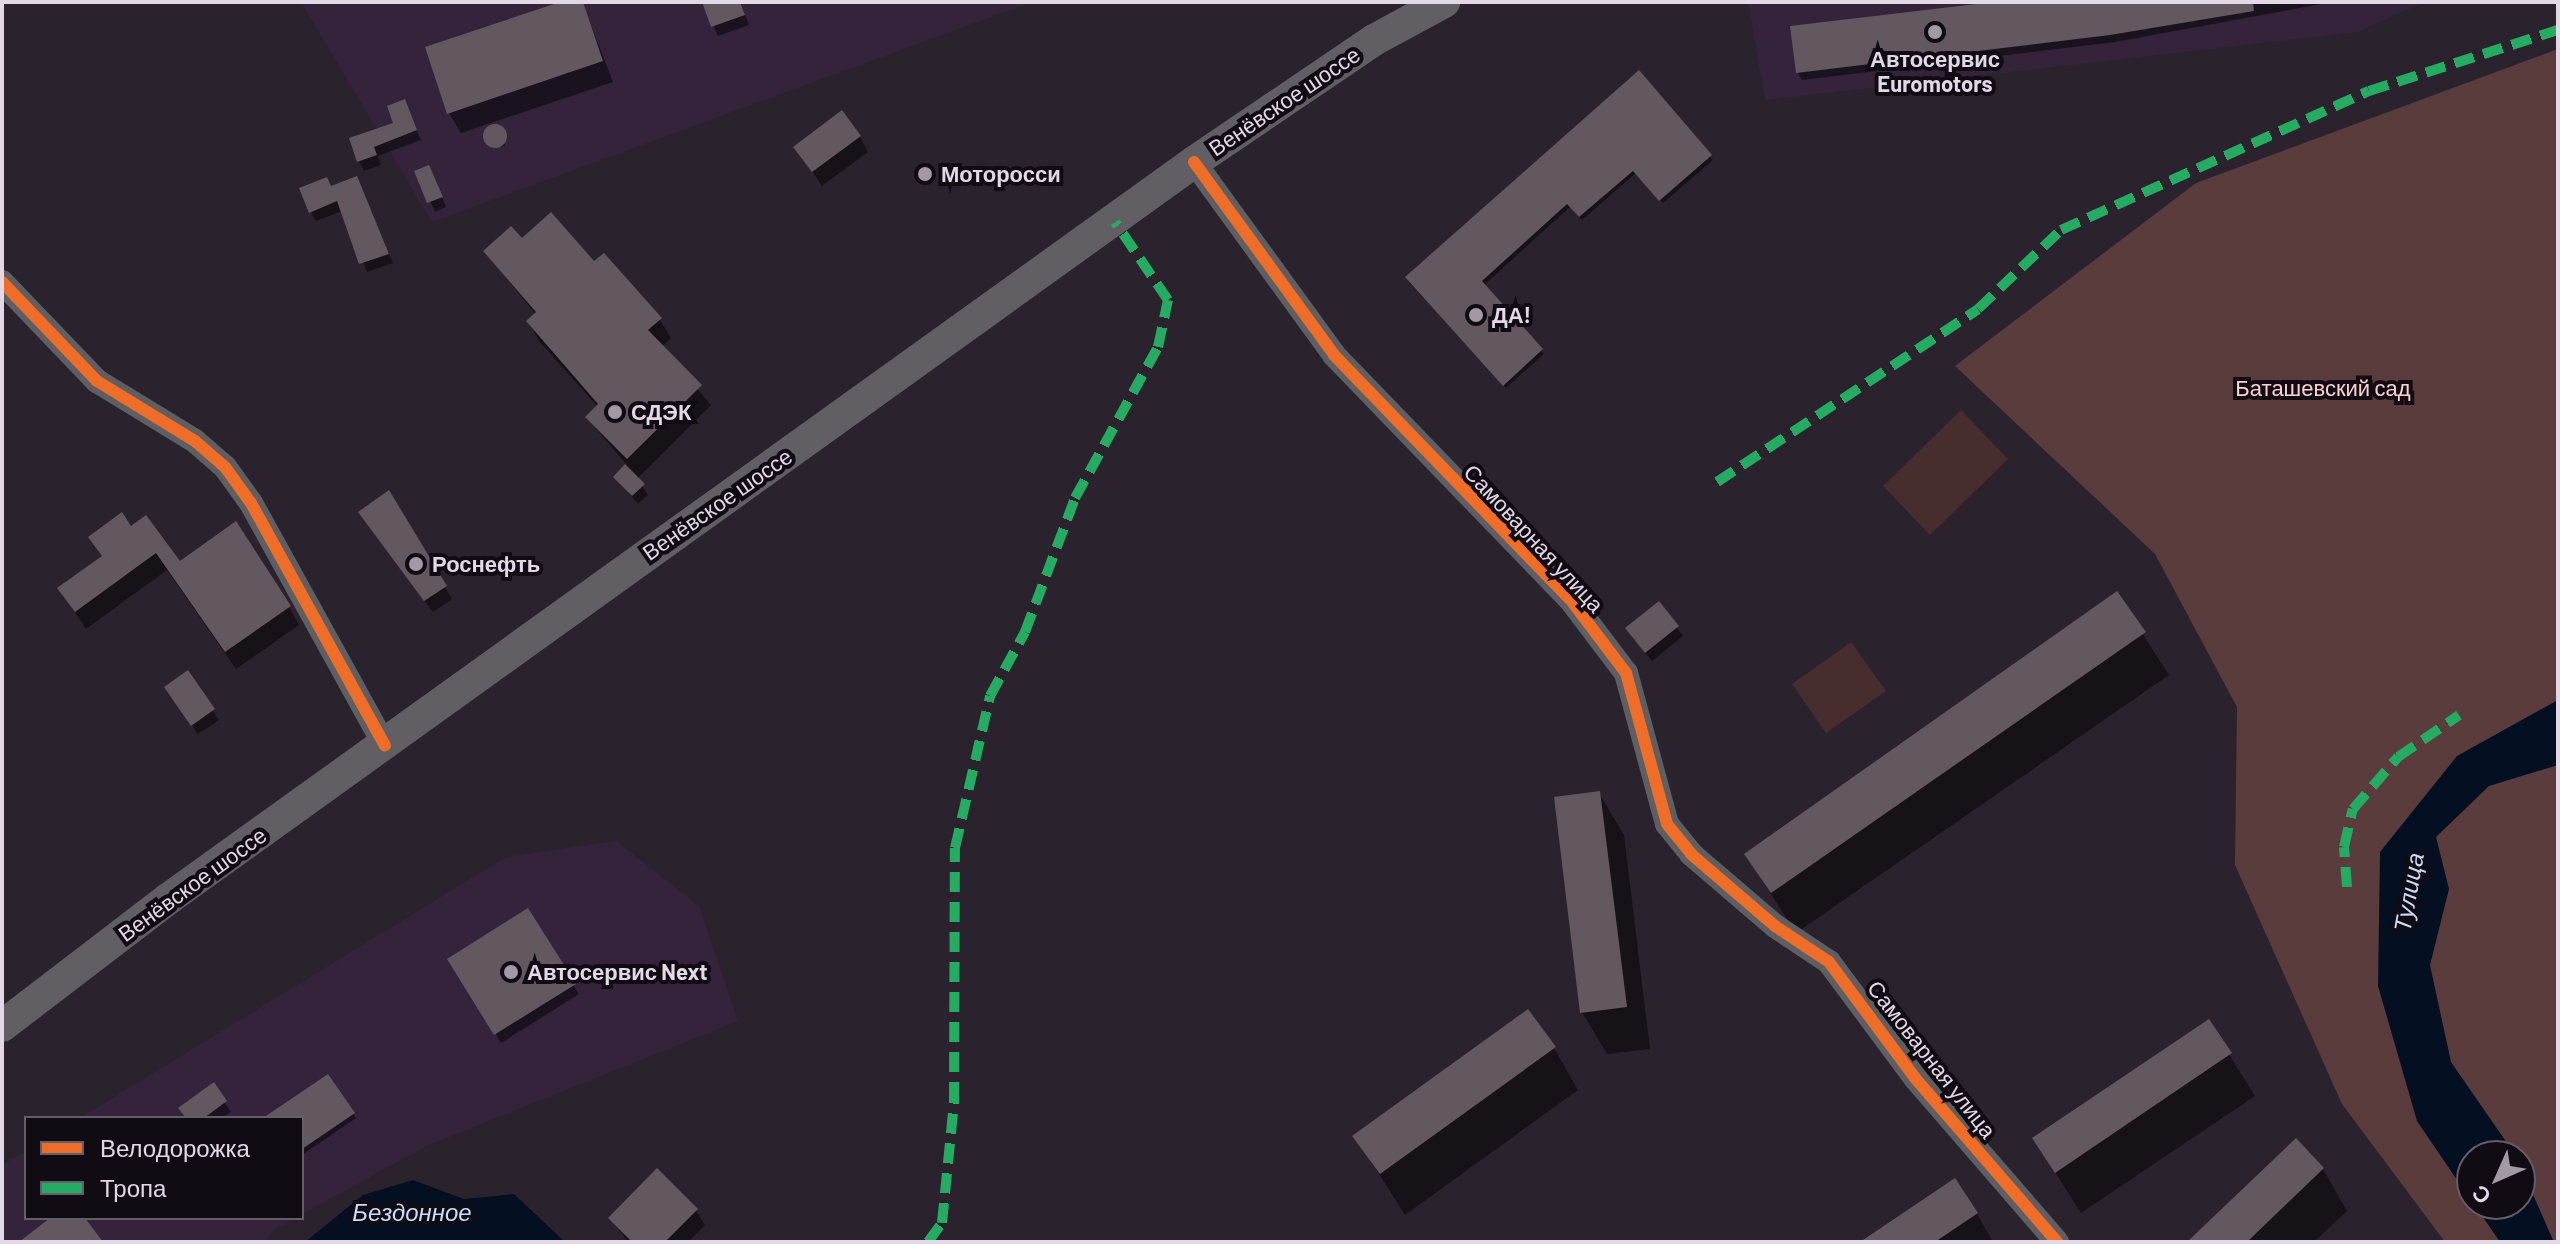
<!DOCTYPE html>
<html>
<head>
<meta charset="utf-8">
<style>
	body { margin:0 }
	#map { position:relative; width:2560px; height:1244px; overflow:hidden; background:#2a232d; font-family:Barlow,sans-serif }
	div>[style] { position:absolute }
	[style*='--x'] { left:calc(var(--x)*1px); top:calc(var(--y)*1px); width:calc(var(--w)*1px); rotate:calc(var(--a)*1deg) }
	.built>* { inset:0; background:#34233b }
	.green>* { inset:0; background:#472d2e }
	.forest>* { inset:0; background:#5a3c3c }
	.water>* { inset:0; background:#040f21 }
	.shadow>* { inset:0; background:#0007 }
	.building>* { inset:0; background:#635860 }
	.round { border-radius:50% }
	.minor>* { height:24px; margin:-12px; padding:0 12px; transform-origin:12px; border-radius:12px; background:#5e5e63 }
	.major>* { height:32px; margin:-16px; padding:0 16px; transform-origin:16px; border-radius:16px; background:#615e64 }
	.quiet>* { height:10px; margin-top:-5px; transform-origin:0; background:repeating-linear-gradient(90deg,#26ab63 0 20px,transparent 0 30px) }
	.cycleway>* { height:12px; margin:-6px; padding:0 6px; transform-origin:6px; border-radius:6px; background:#ee6e29 }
	.dots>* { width:22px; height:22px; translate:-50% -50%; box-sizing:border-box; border:4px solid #110b13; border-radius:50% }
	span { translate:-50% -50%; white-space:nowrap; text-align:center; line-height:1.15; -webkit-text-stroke:8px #110b13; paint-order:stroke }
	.poi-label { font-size:22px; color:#e2d8e6; font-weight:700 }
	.left { translate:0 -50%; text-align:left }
	.street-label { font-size:22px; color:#e2d8e6 }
	.park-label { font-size:22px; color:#fad1ce }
	.water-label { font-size:24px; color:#c6defa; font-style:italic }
	.frame { position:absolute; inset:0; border:4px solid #e2d8e6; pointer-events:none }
	.legend { position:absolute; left:24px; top:1116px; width:280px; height:104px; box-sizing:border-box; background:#110b13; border:2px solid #655d67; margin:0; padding:10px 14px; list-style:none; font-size:24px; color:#e2d8e6 }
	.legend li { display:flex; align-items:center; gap:16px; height:40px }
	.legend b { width:40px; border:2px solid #655d67 }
	.north { position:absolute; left:2456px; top:1140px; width:80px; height:80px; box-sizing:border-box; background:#110b13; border:2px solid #655d67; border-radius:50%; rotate:225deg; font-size:22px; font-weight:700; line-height:32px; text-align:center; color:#e2d8e6 }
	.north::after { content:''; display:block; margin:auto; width:28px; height:36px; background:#a299a5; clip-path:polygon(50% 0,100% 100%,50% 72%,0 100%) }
</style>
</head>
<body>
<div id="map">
	<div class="built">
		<i style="clip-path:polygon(301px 2px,1032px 2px,432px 222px)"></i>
		<i style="clip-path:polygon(1748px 2px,2425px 2px,2358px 32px,1765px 100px)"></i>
		<i style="clip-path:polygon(616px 841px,699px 906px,738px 1021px,429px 1145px,302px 1214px,302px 1118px,80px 1118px,506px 857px)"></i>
		<i style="clip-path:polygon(26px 1151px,26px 1218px,295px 1218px,275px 1229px,265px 1242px,2px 1242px,2px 1165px)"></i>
	</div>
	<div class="green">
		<i style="clip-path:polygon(1961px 410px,2008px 459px,1930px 535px,1883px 486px)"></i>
		<i style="clip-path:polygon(1851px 642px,1886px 691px,1826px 733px,1792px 684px)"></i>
	</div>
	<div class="forest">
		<i style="clip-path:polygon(evenodd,2558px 49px,2558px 1242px,2445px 1242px,2342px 1104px,2235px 865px,2237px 707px,2155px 554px,1955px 366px,2196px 183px,2558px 49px,2472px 1156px,2520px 1156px,2520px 1204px,2472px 1204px,2472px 1156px)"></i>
	</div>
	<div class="water">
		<i style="clip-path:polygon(2558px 700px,2558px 765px,2489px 786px,2436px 837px,2449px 889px,2430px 965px,2451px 1062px,2516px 1156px,2472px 1156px,2472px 1202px,2417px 1121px,2378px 986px,2380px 852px,2457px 756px)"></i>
		<i style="clip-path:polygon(2520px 1165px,2553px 1240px,2500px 1242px,2474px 1204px,2520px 1204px)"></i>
		<i style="clip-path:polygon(413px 1180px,464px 1199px,514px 1194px,565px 1242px,305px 1242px,363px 1195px)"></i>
	</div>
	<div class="shadow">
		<i style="clip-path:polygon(566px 2px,582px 2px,613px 82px,461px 133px,449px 113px)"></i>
		<i style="clip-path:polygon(704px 2px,740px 2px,749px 25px,718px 36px)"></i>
		<i style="clip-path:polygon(2010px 2px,2333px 2px,2115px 42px,1802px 80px,1798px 73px,1792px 28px)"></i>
		<i style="clip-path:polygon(1638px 73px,1713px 160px,1663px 203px,1636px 173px,1582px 220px,1570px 207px,1483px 286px,1544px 354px,1506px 388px,1409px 282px)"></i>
		<i style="clip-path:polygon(404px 101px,421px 140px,378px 156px,381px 165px,364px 171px,359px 161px,396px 124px)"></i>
		<i style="clip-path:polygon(491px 125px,501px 128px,505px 146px,491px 148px,487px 130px)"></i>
		<i style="clip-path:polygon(860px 137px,868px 152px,822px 186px,796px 147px)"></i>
		<i style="clip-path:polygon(417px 172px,434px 177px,446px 207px,435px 212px)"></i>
		<i style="clip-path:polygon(361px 187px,393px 263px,367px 272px,342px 211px,316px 221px,311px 212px,331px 188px)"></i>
		<i style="clip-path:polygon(522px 241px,594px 264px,660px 320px,671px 338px,662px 347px,711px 405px,637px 479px,648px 495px,638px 504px,615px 477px,627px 465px,587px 418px,598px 407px,539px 341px,528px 322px,536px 315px,485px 251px)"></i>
		<i style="clip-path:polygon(389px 493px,452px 599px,433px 612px,368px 525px)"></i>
		<i style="clip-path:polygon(131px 528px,180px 563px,289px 607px,299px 625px,236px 669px,167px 570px,86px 629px,60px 589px,103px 558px,91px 538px)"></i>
		<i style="clip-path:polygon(2117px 594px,2169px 675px,1796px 933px,1746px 855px)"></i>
		<i style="clip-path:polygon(1659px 604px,1683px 636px,1652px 661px,1633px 638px)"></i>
		<i style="clip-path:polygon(188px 673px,219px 720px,198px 734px,172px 697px)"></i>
		<i style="clip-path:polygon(1599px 793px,1624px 835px,1650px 1049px,1607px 1054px,1582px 1012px)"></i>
		<i style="clip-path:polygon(528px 911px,579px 994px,501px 1043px,450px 960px)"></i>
		<i style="clip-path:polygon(2208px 1021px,2255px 1096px,2081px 1213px,2034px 1139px)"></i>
		<i style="clip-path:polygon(1554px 1048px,1578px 1090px,1405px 1215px,1355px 1136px)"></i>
		<i style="clip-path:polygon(328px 1076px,356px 1118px,302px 1155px,302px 1118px,267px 1118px)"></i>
		<i style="clip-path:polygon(213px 1085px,231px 1112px,222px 1118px,187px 1118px)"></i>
		<i style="clip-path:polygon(2323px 1169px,2347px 1211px,2314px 1242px,2190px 1242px)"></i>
		<i style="clip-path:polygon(696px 1211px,705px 1225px,688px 1242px,628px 1242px,610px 1218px)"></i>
		<i style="clip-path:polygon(1977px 1214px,1993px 1242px,1864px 1242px)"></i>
	</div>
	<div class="building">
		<i style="clip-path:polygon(560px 2px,583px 2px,603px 61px,447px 114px,425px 47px)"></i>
		<i style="clip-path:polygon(702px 2px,740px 2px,745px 15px,711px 27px)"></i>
		<i style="clip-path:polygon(1993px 2px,2253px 2px,2254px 11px,2110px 35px,1796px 73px,1790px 26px)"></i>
		<i style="clip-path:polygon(1639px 70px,1712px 155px,1659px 201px,1633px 171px,1579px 217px,1567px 204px,1482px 281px,1543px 349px,1503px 386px,1405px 277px)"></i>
		<i style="clip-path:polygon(405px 99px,417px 130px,374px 147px,377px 155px,357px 162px,349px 138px,393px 123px,387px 106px)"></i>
		<i style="clip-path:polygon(842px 110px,861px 136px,812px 172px,793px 147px)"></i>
		<i class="round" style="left:483px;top:124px;width:24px;height:24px"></i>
		<i style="clip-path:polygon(429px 165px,443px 197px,427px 203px,414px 171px)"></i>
		<i style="clip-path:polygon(357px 176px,389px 254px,359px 264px,337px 201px,309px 213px,299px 188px,327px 177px,331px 186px)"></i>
		<i style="clip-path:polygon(551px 212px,594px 261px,604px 253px,662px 318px,648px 330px,702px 385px,627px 459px,585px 417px,598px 404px,526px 321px,536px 312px,483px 251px,511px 226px,522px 238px)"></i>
		<i style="clip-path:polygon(625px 464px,645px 484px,632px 496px,613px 477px)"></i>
		<i style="clip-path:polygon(389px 490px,447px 586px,424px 601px,358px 512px)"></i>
		<i style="clip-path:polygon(122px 512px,131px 526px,146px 515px,180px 561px,236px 521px,291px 606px,225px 652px,156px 553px,75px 612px,57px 588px,102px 556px,88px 537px)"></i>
		<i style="clip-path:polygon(2117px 591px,2146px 632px,1771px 893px,1744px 854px)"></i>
		<i style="clip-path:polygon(1659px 601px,1679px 626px,1645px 653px,1625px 628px)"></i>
		<i style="clip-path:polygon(188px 670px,215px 709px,191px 726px,164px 687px)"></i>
		<i style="clip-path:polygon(1600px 791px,1627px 1007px,1580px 1013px,1554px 797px)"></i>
		<i style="clip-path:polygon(528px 908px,576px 984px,494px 1035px,447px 959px)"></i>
		<i style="clip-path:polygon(1528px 1009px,1556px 1047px,1380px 1174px,1352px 1136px)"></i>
		<i style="clip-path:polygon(2209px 1019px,2232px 1053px,2055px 1173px,2032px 1138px)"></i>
		<i style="clip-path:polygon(328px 1074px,355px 1113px,302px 1149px,302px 1118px,263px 1118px)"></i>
		<i style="clip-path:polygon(214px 1082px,227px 1101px,204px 1118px,186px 1118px,178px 1108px)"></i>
		<i style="clip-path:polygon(2296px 1138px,2324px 1168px,2247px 1242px,2187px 1242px)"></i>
		<i style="clip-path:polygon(657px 1168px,698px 1209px,665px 1242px,632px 1242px,608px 1218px)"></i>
		<i style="clip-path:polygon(1955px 1178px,1978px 1213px,1935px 1242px,1860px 1242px)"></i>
		<i style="clip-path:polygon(50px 1218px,85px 1218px,103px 1242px,19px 1242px)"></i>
	</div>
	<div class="minor">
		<i style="--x:1194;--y:162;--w:238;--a:54"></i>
		<i style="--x:1334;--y:355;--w:339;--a:46"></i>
		<i style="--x:1570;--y:599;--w:93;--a:52.9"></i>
		<i style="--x:1626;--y:673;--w:156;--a:74.8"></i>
		<i style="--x:1667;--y:824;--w:38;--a:51"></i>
		<i style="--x:1691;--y:854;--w:111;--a:40.6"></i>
		<i style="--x:1775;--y:926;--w:65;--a:33.7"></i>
		<i style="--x:1829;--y:962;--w:144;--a:53.4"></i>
		<i style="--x:1915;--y:1078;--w:217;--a:49.1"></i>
		<i style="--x:2;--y:282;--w:137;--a:46.2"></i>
		<i style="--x:97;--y:381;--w:115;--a:31.5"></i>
		<i style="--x:195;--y:441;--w:40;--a:41"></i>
		<i style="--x:225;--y:467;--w:44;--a:54.2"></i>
		<i style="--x:251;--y:503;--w:277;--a:61.1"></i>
	</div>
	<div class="major">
		<i style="--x:2;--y:1026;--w:209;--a:-37.4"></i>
		<i style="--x:168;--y:899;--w:1263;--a:-35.69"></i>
		<i style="--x:1194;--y:162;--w:217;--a:-34.1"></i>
		<i style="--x:1374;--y:40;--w:80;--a:-28.5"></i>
	</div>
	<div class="quiet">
		<i style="--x:1717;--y:482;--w:313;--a:-33.5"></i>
		<i style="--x:1978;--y:309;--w:115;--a:-43.6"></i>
		<i style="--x:2061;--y:230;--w:338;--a:-24.3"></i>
		<i style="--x:2369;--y:91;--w:199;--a:-17.9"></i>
		<i style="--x:2347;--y:887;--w:40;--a:-94.3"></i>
		<i style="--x:2344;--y:847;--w:39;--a:-77"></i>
		<i style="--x:2353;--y:809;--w:69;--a:-49.1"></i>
		<i style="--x:2398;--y:757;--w:74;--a:-34.5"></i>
		<i style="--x:928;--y:1242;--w:24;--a:-54"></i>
		<i style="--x:942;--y:1223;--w:122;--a:-84.3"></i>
		<i style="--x:954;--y:1102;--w:254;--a:-89.8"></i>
		<i style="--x:955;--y:848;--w:156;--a:-77"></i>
		<i style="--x:990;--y:696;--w:73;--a:-61.3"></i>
		<i style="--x:1025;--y:632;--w:143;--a:-69.5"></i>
		<i style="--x:1075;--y:498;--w:172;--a:-61.2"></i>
		<i style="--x:1158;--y:347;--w:48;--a:-78"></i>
		<i style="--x:1168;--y:300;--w:94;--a:-124.2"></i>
	</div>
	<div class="cycleway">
		<i style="--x:1194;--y:162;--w:238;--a:54"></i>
		<i style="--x:1334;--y:355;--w:339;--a:46"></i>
		<i style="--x:1570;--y:599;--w:93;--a:52.9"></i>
		<i style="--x:1626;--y:673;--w:156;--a:74.8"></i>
		<i style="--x:1667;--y:824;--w:38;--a:51"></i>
		<i style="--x:1691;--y:854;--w:111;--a:40.6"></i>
		<i style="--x:1775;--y:926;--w:65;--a:33.7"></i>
		<i style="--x:1829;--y:962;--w:144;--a:53.4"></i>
		<i style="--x:1915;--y:1078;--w:217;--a:49.1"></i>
		<i style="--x:2;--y:282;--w:137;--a:46.2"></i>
		<i style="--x:97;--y:381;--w:115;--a:31.5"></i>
		<i style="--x:195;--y:441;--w:40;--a:41"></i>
		<i style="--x:225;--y:467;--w:44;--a:54.2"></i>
		<i style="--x:251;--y:503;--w:277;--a:61.1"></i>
	</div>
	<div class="dots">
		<i style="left:1935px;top:32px;background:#a299a5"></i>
		<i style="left:925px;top:174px;background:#a299a5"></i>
		<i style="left:1476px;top:315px;background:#a299a5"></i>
		<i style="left:615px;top:412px;background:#a299a5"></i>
		<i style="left:416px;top:564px;background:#a299a5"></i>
		<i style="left:511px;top:972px;background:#a299a5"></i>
	</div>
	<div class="poi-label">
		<span style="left:1935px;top:71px">Автосервис<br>Euromotors</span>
		<span class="left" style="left:941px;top:174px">Моторосси</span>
		<span class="left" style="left:1492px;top:315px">ДА!</span>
		<span class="left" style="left:631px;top:412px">СДЭК</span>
		<span class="left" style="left:432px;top:564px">Роснефть</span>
		<span class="left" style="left:527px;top:972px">Автосервис Next</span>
	</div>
	<div class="street-label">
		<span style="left:1284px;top:101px;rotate:-34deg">Венёвское шоссе</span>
		<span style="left:717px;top:504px;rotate:-35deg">Венёвское шоссе</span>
		<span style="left:1534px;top:538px;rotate:47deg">Самоварная улица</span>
		<span style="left:192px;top:884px;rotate:-36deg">Венёвское шоссе</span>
		<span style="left:1932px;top:1059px;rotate:52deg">Самоварная улица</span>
	</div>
	<div class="park-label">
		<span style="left:2323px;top:388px">Баташевский сад</span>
	</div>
	<div class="water-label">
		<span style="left:2408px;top:892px;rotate:-80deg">Тулица</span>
		<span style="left:412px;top:1212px">Бездонное</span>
	</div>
	<div class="frame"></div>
	<ul class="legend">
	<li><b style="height:10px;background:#ee6e29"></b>Велодорожка</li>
	<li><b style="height:10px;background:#26ab63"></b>Тропа</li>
	</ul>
	<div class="north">С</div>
</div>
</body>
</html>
